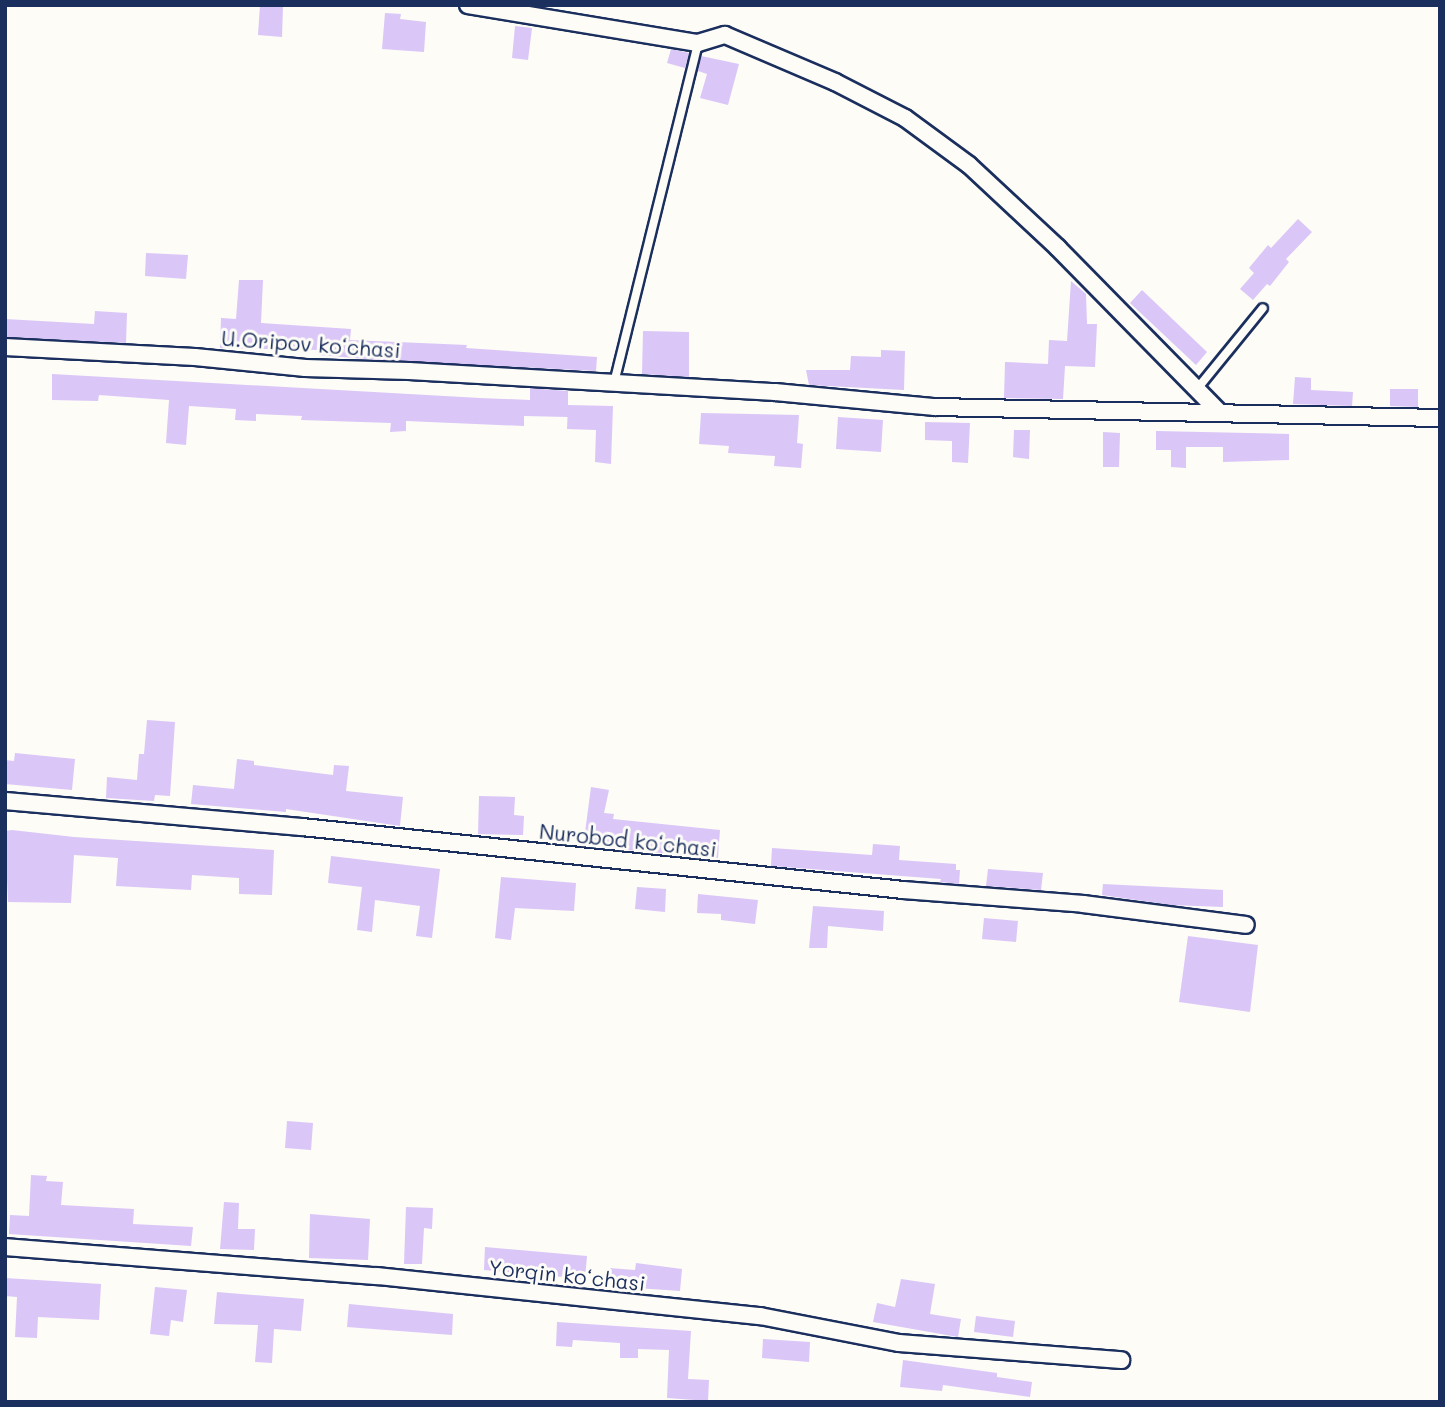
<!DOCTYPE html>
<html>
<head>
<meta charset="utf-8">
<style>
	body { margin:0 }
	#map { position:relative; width:1445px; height:1407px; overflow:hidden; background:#fdfcf7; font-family:Mali,sans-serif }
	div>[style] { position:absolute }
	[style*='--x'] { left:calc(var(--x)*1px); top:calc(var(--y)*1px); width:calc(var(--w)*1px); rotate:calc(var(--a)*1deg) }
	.building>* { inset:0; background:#dac6f7 }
	.roads { filter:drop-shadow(2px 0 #1b2f5e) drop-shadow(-2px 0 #1b2f5e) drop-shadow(0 2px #1b2f5e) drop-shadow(0 -2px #1b2f5e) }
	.lane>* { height:8px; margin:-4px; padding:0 4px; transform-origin:4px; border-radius:4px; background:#fdfcf7 }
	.street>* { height:16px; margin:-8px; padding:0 8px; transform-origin:8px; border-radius:8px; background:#fdfcf7 }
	span { translate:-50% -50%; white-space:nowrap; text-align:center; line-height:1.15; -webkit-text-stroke:6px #fdfcf7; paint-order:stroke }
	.street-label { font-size:21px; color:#1b2f5e }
	.frame { position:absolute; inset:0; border:7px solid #1b2f5e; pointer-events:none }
</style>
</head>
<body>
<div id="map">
	<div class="building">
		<i style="clip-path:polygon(260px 5px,283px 5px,282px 37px,258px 35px)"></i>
		<i style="clip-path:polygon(385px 13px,401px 14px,400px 19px,426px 22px,424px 52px,382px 49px)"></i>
		<i style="clip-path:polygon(515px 26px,532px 28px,528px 60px,512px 58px)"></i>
		<i style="clip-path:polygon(671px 49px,689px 53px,685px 68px,667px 63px)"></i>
		<i style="clip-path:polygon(701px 56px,739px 64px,728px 105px,700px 98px,707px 74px,698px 71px)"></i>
		<i style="clip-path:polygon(1298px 219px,1312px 232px,1286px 259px,1289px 262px,1270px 286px,1267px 284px,1253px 300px,1240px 289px,1254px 273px,1249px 268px,1268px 245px,1271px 248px)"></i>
		<i style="clip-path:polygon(146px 253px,188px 255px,186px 279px,145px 276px)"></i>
		<i style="clip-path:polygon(239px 280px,263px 280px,261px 323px,351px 329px,350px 340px,467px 345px,466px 348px,597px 357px,596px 371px,378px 360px,319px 355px,319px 350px,220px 348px,221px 318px,236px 319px)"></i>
		<i style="clip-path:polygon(1071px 281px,1086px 294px,1087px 324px,1097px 324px,1095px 367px,1065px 366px,1063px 399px,1004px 398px,1005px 362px,1048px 364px,1049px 340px,1067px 341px)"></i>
		<i style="clip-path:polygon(1142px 290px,1207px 352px,1196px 365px,1130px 303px)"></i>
		<i style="clip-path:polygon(95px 311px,127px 313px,126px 343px,5px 337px,5px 319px,94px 324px)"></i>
		<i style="clip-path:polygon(643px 331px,689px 332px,689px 377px,642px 374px)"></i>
		<i style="clip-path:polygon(881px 350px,905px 351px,904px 390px,809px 385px,806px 370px,850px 370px,851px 356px,881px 357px)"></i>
		<i style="clip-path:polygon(52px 374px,480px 398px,530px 400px,530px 388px,568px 391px,568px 417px,524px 416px,524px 426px,406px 421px,406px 431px,390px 432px,391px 423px,301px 420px,302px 416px,256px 414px,256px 421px,235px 420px,236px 409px,189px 406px,186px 445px,166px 443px,169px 400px,99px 395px,98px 401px,52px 400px)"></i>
		<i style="clip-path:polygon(1295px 377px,1311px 378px,1311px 390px,1353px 392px,1352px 406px,1293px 404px)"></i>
		<i style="clip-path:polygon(1390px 389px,1418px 389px,1418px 407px,1390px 406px)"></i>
		<i style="clip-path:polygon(568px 405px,613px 406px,611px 464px,595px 462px,596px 430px,567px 429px)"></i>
		<i style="clip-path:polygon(701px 413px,799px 415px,797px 443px,803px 444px,801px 468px,774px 466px,775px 456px,728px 453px,729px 446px,699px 444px)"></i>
		<i style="clip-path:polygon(838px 417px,883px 420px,881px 452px,836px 449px)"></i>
		<i style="clip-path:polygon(925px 422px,970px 423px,968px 463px,952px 462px,952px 441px,925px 440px)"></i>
		<i style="clip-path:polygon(1014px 430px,1030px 430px,1029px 459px,1013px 457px)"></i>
		<i style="clip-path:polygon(1156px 431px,1289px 434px,1289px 460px,1223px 462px,1223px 447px,1186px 447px,1186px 468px,1171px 467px,1171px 450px,1156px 450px)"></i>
		<i style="clip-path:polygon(1103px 432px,1120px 433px,1119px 467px,1103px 467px)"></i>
		<i style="clip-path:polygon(147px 720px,175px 722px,170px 796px,155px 795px,154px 801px,106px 798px,107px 777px,137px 780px,139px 754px,144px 754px)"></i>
		<i style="clip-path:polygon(15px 753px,75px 759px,72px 790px,5px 784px,5px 760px,14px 761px)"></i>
		<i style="clip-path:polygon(237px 759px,254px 761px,254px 765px,333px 775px,334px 765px,349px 766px,346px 791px,403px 797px,400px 826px,286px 809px,286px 812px,191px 804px,193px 785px,234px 789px)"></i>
		<i style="clip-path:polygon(591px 787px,609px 790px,604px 813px,614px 814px,613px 819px,720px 830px,718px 858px,628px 850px,584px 840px)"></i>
		<i style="clip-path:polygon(479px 796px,515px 797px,514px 815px,524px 816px,523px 835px,478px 834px)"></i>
		<i style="clip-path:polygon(12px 830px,74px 837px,274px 850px,272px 895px,239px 894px,239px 878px,192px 875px,191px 890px,116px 886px,118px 858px,74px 855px,71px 903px,8px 902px,5px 831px)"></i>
		<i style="clip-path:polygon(873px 844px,900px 846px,899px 860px,956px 864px,956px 870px,960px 870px,959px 884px,940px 882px,941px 879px,771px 866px,772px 848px,872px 855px)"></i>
		<i style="clip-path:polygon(331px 856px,440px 869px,432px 938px,416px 936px,420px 906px,375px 900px,372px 932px,357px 930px,362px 887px,328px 883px)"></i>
		<i style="clip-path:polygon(988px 869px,1043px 873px,1041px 890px,986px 886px)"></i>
		<i style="clip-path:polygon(501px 877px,576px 883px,574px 911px,515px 908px,511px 940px,495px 938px)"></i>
		<i style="clip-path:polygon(1103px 884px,1223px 890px,1223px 907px,1171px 905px,1102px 895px)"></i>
		<i style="clip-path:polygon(637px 887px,666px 889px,665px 912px,635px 909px)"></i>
		<i style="clip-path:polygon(698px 894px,758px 900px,755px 924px,721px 920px,721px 914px,697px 913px)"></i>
		<i style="clip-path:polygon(813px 906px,884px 911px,883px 931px,828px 926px,827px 948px,809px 948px)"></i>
		<i style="clip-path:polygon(984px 918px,1018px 921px,1016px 942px,982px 939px)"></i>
		<i style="clip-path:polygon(1188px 936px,1258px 945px,1250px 1012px,1179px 1002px)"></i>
		<i style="clip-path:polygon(287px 1121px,313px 1123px,311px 1150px,285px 1148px)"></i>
		<i style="clip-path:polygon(31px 1175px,47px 1176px,46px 1181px,63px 1182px,61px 1205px,134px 1209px,133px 1224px,193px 1227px,191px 1246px,9px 1234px,10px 1215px,29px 1216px)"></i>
		<i style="clip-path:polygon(224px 1202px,239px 1203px,238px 1229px,255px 1229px,254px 1250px,220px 1249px)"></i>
		<i style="clip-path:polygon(406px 1207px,433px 1208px,432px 1229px,424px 1228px,422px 1264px,404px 1264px)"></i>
		<i style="clip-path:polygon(310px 1214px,370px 1219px,368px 1260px,309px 1258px)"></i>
		<i style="clip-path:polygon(485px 1247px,587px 1256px,585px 1279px,484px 1270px)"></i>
		<i style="clip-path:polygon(636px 1263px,682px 1269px,680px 1291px,608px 1286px,609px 1268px,635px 1270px)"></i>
		<i style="clip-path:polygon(5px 1278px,101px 1284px,99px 1320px,38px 1317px,37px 1338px,15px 1337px,17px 1297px,5px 1296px)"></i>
		<i style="clip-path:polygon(901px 1279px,935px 1284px,930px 1314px,961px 1319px,958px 1337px,873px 1322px,877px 1303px,895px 1307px)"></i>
		<i style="clip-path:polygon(155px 1287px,187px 1290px,183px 1322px,171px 1320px,169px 1336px,150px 1334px)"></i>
		<i style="clip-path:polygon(217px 1292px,304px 1299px,301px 1331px,274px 1329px,272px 1363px,255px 1362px,258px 1325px,214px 1324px)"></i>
		<i style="clip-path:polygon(349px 1304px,453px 1314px,452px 1335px,347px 1327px)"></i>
		<i style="clip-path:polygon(976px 1316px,1015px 1321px,1013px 1337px,974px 1332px)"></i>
		<i style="clip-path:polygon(557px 1322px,691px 1331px,688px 1379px,709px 1380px,708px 1401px,667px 1398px,669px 1350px,638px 1349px,638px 1358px,620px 1358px,620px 1343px,573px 1340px,572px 1347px,556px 1346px)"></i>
		<i style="clip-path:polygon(763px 1339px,810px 1342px,809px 1362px,762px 1358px)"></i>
		<i style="clip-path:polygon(903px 1360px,997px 1373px,997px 1377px,1032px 1382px,1030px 1397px,943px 1385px,942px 1391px,900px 1387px)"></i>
	</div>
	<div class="roads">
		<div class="lane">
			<i style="--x:614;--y:383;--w:350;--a:-76.1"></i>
			<i style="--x:1197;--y:389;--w:104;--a:-50.8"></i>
		</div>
		<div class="street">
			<i style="--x:468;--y:5;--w:233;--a:9.4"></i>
			<i style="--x:698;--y:43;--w:28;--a:-17"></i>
			<i style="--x:725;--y:35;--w:120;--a:23.1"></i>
			<i style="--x:835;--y:82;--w:79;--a:27.2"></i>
			<i style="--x:905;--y:118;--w:79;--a:36.3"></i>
			<i style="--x:969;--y:165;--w:122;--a:43"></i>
			<i style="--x:1058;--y:248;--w:228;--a:45.5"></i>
			<i style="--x:5;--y:347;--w:190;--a:3"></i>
			<i style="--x:195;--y:357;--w:111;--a:5.7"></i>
			<i style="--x:305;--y:368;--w:104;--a:1.7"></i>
			<i style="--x:409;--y:371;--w:367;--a:3.3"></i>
			<i style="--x:775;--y:392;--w:161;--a:5.4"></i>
			<i style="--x:935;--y:407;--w:505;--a:1.25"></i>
			<i style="--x:5;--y:801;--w:298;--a:5"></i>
			<i style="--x:302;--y:827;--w:604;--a:5.98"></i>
			<i style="--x:903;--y:890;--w:181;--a:4.4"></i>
			<i style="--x:1083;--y:904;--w:164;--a:7.3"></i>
			<i style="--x:5;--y:1247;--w:373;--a:4.5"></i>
			<i style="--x:377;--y:1276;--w:385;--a:6"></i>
			<i style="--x:760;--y:1316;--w:142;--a:11"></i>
			<i style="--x:899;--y:1343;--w:223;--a:4.4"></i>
		</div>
	</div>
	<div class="street-label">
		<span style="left:311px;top:344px;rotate:4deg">U.Oripov koʻchasi</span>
		<span style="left:628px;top:840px;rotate:6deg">Nurobod koʻchasi</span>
		<span style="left:567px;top:1275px;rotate:6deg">Yorqin koʻchasi</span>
	</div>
	<div class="frame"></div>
</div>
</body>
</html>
